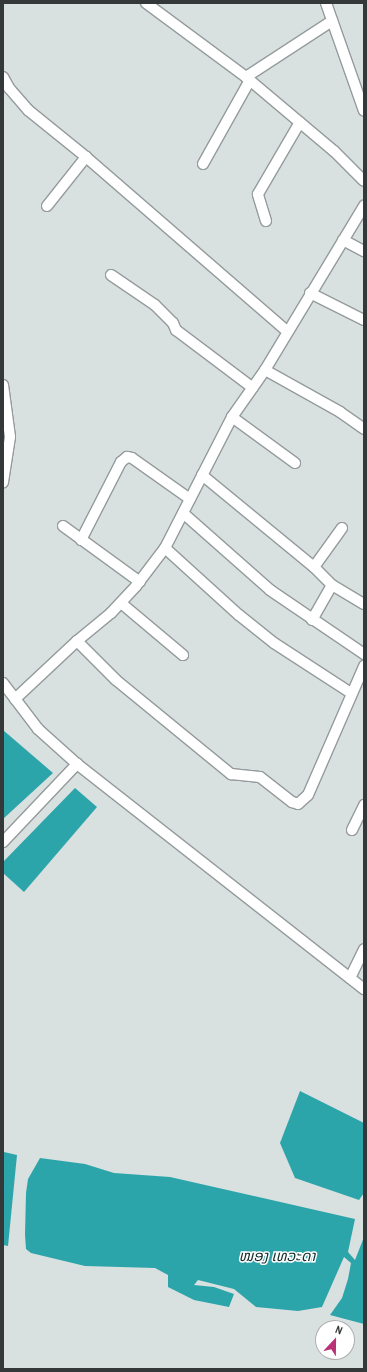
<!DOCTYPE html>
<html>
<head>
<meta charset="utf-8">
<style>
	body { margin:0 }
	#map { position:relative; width:367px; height:1372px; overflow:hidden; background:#d9e0e0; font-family:"Archivo Narrow","Noto Sans Lao",sans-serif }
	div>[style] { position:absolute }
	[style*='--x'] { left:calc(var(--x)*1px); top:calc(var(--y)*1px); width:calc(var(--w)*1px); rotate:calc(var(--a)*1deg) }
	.water>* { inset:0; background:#2ca5aa }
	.roads { filter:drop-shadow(1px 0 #959b9c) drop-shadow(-1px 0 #959b9c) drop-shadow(0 1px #959b9c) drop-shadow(0 -1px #959b9c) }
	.minor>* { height:10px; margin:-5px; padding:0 5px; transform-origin:5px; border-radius:5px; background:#fff }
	span { translate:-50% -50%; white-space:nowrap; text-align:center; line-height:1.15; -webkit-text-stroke:3px #fff; paint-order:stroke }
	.water-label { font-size:15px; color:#152e2f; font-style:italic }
	.frame { position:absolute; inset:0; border:4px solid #353838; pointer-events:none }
	.north { position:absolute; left:315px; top:1320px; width:40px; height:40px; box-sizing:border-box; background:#fff; border:1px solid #aeafaf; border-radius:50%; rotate:22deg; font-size:11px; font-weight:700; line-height:16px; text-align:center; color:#353838 }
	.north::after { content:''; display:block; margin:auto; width:14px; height:18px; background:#b83275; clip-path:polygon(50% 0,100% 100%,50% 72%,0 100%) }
</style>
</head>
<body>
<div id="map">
	<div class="water">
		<i style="clip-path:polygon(3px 730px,53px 773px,3px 819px)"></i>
		<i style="clip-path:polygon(75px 788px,97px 807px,24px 892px,3px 873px,3px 862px)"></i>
		<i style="clip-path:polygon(300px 1091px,364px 1123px,364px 1193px,359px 1200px,295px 1178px,280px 1143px)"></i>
		<i style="clip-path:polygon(4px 1152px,17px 1155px,8px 1246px,3px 1245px)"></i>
		<i style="clip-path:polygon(40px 1158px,85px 1164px,114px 1173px,170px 1177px,355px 1219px,348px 1252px,355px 1260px,364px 1237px,364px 1324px,330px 1315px,342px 1298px,348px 1279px,351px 1263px,344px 1257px,322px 1307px,298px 1311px,256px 1307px,234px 1289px,198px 1280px,194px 1285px,214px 1287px,234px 1294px,229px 1307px,194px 1300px,168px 1287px,168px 1275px,155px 1268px,85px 1266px,31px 1253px,26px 1249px,25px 1235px,26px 1193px,28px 1179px)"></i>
	</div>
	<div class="roads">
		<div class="minor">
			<i style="--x:146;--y:3;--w:124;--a:36.5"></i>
			<i style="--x:246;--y:77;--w:115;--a:40.1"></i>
			<i style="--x:334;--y:151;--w:42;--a:45"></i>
			<i style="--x:326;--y:3;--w:114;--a:70.6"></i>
			<i style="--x:3;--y:77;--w:13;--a:61"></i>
			<i style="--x:9;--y:88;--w:29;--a:49"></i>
			<i style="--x:28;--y:110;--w:75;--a:39"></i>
			<i style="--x:86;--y:157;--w:266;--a:40.9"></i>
			<i style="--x:246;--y:77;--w:103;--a:-33.1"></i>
			<i style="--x:203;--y:164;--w:96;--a:-60.8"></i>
			<i style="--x:47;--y:206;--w:63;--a:-51.5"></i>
			<i style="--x:266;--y:221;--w:28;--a:-107"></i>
			<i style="--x:258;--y:194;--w:83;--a:-59.7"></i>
			<i style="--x:343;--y:240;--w:24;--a:28"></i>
			<i style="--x:111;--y:275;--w:53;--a:34.3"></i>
			<i style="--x:155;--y:305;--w:25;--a:45"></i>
			<i style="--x:173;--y:323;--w:8;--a:67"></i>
			<i style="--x:176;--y:330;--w:96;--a:37"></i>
			<i style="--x:310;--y:293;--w:60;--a:26.6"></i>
			<i style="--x:265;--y:370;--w:86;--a:29.2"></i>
			<i style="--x:340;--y:412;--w:29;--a:35"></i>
			<i style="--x:3;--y:385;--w:52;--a:82.3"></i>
			<i style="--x:10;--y:437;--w:46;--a:98.8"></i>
			<i style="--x:232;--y:417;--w:78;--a:36.1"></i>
			<i style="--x:202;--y:475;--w:145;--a:39.4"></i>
			<i style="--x:314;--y:567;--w:25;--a:45"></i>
			<i style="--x:332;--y:585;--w:37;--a:31"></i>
			<i style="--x:183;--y:513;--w:116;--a:41.5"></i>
			<i style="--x:270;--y:590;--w:114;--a:34.2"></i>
			<i style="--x:63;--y:526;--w:95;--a:36"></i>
			<i style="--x:81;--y:540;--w:88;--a:-62.9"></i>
			<i style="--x:121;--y:462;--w:8;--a:-40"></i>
			<i style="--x:127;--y:457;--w:5;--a:11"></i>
			<i style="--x:132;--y:458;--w:71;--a:35.3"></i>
			<i style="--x:165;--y:548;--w:100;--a:42.2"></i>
			<i style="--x:239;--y:615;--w:45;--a:38.7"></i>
			<i style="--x:274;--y:643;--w:92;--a:33"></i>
			<i style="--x:314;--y:567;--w:48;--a:-54.3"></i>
			<i style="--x:121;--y:603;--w:81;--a:40"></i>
			<i style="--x:312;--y:620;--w:40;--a:-60.3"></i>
			<i style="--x:77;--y:641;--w:55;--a:45"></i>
			<i style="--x:116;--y:680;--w:149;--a:39.3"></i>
			<i style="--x:231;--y:774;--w:29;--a:6"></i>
			<i style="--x:260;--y:777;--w:41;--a:38"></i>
			<i style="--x:292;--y:802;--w:6;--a:18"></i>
			<i style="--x:298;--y:804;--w:13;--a:-42"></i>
			<i style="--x:308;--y:795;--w:141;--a:-66.5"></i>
			<i style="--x:3;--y:683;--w:58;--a:52.7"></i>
			<i style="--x:38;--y:729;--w:52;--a:41.9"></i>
			<i style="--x:77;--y:764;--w:365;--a:38.1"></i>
			<i style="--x:15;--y:699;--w:85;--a:-43.1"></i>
			<i style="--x:77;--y:641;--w:44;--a:-39.5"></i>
			<i style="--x:111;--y:613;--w:37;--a:-47"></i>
			<i style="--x:136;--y:586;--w:48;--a:-52.7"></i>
			<i style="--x:165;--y:548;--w:147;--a:-62.9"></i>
			<i style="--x:232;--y:417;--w:57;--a:-54.9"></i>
			<i style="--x:265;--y:370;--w:192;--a:-58.9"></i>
			<i style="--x:352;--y:830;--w:28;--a:-64"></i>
			<i style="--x:3;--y:842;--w:108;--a:-46.5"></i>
			<i style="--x:350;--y:978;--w:32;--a:-64"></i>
		</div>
	</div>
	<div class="water-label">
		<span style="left:277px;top:1256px">ໜອງ ເທວະດາ</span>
	</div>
	<div class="frame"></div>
	<div class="north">N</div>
</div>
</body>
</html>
